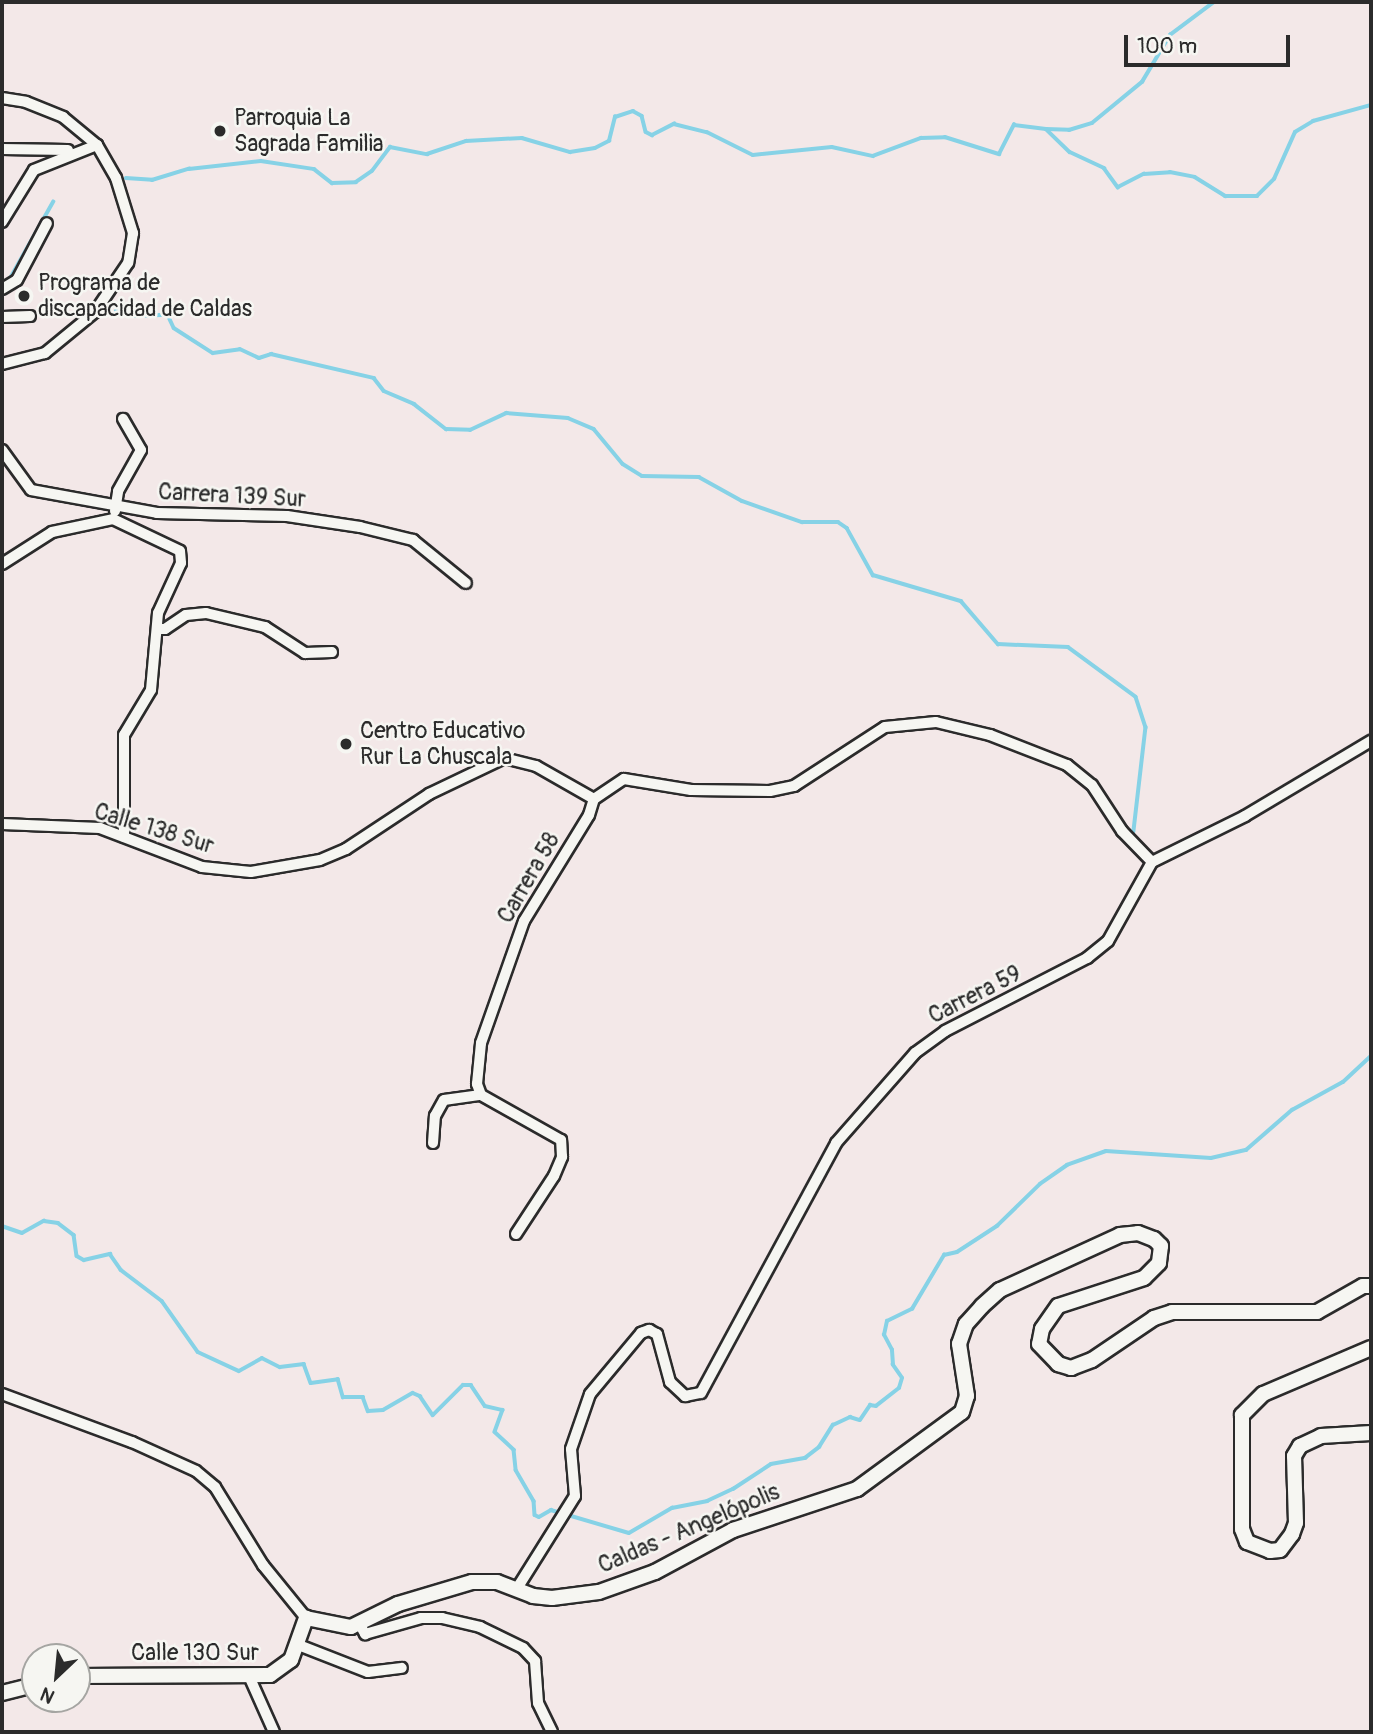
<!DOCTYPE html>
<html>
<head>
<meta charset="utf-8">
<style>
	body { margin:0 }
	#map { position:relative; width:1373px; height:1734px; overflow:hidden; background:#f3e8e8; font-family:Pangolin,sans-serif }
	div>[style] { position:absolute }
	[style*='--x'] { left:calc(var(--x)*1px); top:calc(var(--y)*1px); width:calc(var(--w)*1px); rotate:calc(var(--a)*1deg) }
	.stream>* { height:3.5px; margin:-1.75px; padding:0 1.75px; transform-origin:1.75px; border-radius:1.75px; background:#86d2e6 }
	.roads { filter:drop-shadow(2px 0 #2b2b2b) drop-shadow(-2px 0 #2b2b2b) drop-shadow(0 2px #2b2b2b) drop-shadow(0 -2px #2b2b2b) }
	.street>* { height:10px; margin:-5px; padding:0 5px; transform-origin:5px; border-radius:5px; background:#f6f6f2 }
	.secondary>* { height:14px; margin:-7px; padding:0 7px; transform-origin:7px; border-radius:7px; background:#f6f6f2 }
	.dots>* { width:19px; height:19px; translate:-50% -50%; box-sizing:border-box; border:4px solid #f6f6f2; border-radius:50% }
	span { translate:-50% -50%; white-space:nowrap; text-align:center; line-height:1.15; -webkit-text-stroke:5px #f6f6f2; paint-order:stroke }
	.poi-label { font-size:23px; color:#2b2b2b }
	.left { translate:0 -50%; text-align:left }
	.street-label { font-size:23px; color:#2b2b2b }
	.frame { position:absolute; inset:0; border:4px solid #2b2b2b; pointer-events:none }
	.north { position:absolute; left:21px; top:1643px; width:70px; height:70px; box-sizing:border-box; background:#f6f6f2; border:2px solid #a5a5a2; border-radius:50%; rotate:206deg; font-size:19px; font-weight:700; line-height:28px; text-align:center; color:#2b2b2b }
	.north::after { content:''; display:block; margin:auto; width:24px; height:32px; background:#2b2b2b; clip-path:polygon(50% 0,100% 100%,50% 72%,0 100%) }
	.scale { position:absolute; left:1124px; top:35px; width:166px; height:32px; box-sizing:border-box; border:4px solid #2b2b2b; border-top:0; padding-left:9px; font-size:21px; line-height:24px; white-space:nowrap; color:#2b2b2b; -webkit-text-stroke:5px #f6f6f2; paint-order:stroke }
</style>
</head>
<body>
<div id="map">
	<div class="stream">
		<i style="--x:1046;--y:129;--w:23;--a:2"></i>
		<i style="--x:1069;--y:130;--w:24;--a:-17"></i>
		<i style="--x:1092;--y:123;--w:65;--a:-39.4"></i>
		<i style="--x:1142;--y:82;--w:55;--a:-59.2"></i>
		<i style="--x:1170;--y:35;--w:55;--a:-36.9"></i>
		<i style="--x:126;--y:178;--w:26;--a:4"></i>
		<i style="--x:152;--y:180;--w:39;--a:-17"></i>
		<i style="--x:189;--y:169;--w:72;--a:-6.3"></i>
		<i style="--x:261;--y:161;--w:54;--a:8.6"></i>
		<i style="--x:314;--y:169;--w:23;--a:38"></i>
		<i style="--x:332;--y:183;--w:24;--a:-2"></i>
		<i style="--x:356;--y:182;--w:19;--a:-35"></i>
		<i style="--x:372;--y:171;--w:30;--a:-53"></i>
		<i style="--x:390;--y:147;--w:38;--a:11"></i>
		<i style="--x:427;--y:154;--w:41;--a:-18.4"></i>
		<i style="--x:466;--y:141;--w:56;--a:-3.1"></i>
		<i style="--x:522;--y:138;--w:50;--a:16.3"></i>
		<i style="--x:570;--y:152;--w:25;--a:-9"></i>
		<i style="--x:595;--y:148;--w:16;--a:-27"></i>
		<i style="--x:609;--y:141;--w:25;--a:-76"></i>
		<i style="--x:615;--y:117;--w:19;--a:-18"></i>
		<i style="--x:633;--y:111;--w:10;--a:29"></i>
		<i style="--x:642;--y:116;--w:16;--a:76"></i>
		<i style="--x:646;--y:132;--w:7;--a:27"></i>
		<i style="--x:652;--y:135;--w:25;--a:-27"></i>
		<i style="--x:674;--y:124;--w:34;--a:14"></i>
		<i style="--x:707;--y:132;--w:51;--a:26.6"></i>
		<i style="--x:753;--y:155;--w:79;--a:-5.8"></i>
		<i style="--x:832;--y:147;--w:42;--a:12.4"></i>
		<i style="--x:873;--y:156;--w:51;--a:-20.6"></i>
		<i style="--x:921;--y:138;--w:24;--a:-2"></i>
		<i style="--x:945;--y:137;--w:57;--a:17.5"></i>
		<i style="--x:999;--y:154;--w:33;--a:-63"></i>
		<i style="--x:1014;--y:125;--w:32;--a:7"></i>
		<i style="--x:1046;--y:129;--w:33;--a:44"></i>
		<i style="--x:1070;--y:152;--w:38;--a:25"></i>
		<i style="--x:1104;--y:168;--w:24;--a:54"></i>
		<i style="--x:1118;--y:187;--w:29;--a:-27"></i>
		<i style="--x:1144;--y:174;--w:26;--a:-4"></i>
		<i style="--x:1170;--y:172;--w:25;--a:11"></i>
		<i style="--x:1195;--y:177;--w:36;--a:32"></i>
		<i style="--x:1225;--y:196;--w:32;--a:0"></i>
		<i style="--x:1257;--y:196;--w:24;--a:-45"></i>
		<i style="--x:1274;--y:179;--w:51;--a:-65.9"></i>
		<i style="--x:1295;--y:132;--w:21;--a:-31"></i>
		<i style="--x:1313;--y:121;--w:60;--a:-15.4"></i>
		<i style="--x:8;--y:282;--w:92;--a:-60.6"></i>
		<i style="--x:116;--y:311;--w:16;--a:18"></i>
		<i style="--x:131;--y:316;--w:37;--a:-2"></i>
		<i style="--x:168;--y:315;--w:14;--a:65"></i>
		<i style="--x:174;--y:328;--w:46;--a:32.7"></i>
		<i style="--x:213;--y:353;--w:27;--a:-8"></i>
		<i style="--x:240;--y:349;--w:21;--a:25"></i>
		<i style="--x:259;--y:358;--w:13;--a:-18"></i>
		<i style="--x:271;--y:354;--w:106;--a:13.1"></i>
		<i style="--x:374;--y:378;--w:16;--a:52"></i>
		<i style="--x:384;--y:391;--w:33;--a:23"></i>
		<i style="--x:414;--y:404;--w:41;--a:38"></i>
		<i style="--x:446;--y:429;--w:24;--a:2"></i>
		<i style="--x:470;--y:430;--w:40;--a:-25"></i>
		<i style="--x:506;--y:413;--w:62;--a:4.6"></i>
		<i style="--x:568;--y:418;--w:28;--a:23"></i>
		<i style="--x:594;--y:429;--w:45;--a:50.4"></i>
		<i style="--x:623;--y:464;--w:22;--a:32"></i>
		<i style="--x:642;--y:476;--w:57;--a:1"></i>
		<i style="--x:699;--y:477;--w:49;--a:29.2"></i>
		<i style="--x:742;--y:501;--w:64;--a:19.3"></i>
		<i style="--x:802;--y:522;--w:36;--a:0"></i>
		<i style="--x:838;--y:522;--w:11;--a:34"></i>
		<i style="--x:847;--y:528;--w:54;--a:61"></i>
		<i style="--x:873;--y:575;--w:92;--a:16.5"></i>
		<i style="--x:961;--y:601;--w:57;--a:49.3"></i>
		<i style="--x:998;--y:644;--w:70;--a:2.5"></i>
		<i style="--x:1068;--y:647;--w:84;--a:36.3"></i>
		<i style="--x:1136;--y:697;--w:32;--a:72"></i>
		<i style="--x:1146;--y:727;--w:105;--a:96.6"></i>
		<i style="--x:2;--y:1226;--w:21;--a:19"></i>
		<i style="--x:22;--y:1233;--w:25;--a:-29"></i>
		<i style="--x:44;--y:1221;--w:14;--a:8"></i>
		<i style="--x:58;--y:1223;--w:20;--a:37"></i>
		<i style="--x:74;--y:1235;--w:21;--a:82"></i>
		<i style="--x:77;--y:1256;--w:8;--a:30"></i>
		<i style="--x:84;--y:1260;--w:27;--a:-13"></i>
		<i style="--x:110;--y:1254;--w:19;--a:55"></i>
		<i style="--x:121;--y:1270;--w:51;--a:37.1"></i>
		<i style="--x:162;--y:1301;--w:62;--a:54.8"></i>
		<i style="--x:198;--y:1352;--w:45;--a:24.9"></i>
		<i style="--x:239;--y:1371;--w:26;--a:-29"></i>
		<i style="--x:262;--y:1358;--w:20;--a:27"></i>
		<i style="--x:280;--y:1367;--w:24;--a:-7"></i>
		<i style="--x:304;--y:1364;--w:20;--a:70"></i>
		<i style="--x:311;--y:1383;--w:27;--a:-8"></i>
		<i style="--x:338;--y:1379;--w:19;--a:74"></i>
		<i style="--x:343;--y:1397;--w:20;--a:0"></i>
		<i style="--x:363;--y:1397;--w:15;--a:70"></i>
		<i style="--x:368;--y:1411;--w:15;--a:-4"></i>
		<i style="--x:383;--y:1410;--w:34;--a:-30"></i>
		<i style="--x:413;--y:1393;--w:8;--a:23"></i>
		<i style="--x:420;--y:1396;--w:23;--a:56"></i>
		<i style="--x:433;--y:1415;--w:42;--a:-45"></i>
		<i style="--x:463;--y:1385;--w:8;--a:0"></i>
		<i style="--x:471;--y:1385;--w:25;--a:56"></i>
		<i style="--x:485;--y:1406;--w:18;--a:13"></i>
		<i style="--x:503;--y:1410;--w:23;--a:110"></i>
		<i style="--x:495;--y:1432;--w:26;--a:43"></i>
		<i style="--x:514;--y:1450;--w:20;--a:84"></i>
		<i style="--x:516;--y:1470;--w:36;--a:60"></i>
		<i style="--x:534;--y:1501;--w:14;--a:86"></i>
		<i style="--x:535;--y:1515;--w:4;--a:27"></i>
		<i style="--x:539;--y:1517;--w:14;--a:-30"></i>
		<i style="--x:551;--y:1510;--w:81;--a:16.4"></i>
		<i style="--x:629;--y:1533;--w:50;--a:-30.2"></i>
		<i style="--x:672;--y:1508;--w:36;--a:-11"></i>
		<i style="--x:707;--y:1501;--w:29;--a:-25"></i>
		<i style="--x:733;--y:1489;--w:45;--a:-33.3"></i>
		<i style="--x:771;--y:1464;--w:35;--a:-10"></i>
		<i style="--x:805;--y:1458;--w:18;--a:-38"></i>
		<i style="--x:819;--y:1447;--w:26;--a:-58"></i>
		<i style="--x:833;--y:1425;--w:19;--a:-25"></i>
		<i style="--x:850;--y:1417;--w:10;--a:17"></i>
		<i style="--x:860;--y:1420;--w:18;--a:-56"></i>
		<i style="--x:870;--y:1405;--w:6;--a:9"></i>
		<i style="--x:876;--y:1406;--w:29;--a:-38"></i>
		<i style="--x:899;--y:1388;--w:10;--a:-73"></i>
		<i style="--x:902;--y:1378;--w:16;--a:-125"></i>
		<i style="--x:893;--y:1365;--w:15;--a:-94"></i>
		<i style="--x:892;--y:1350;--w:17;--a:-118"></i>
		<i style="--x:884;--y:1335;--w:14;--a:-78"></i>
		<i style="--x:887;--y:1321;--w:28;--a:-26"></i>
		<i style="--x:912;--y:1309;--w:63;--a:-59.3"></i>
		<i style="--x:944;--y:1255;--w:13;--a:-13"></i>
		<i style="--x:957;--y:1252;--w:48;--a:-33"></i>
		<i style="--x:997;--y:1226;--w:60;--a:-44.3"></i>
		<i style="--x:1040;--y:1184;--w:33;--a:-35"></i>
		<i style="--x:1067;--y:1165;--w:41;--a:-19.7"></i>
		<i style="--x:1106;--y:1151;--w:105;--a:3.8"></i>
		<i style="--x:1211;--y:1158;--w:36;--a:-13"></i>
		<i style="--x:1246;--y:1150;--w:61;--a:-41"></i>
		<i style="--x:1292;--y:1110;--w:58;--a:-28.8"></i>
		<i style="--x:1343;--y:1082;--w:38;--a:-43"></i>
	</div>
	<div class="roads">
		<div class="street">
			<i style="--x:2;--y:98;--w:24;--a:9"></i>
			<i style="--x:26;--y:102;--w:40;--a:22"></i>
			<i style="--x:63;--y:117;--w:44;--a:39.5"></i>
			<i style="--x:97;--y:145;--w:38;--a:60"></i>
			<i style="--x:116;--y:178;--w:58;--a:72.8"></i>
			<i style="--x:133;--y:233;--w:30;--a:99"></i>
			<i style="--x:128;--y:263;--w:59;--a:124"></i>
			<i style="--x:95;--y:312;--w:65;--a:140.6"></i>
			<i style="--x:45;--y:353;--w:44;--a:165.7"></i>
			<i style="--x:2;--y:149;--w:66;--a:0.9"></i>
			<i style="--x:2;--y:222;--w:61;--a:-58.4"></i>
			<i style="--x:34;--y:170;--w:68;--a:-21.6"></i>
			<i style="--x:2;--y:289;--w:17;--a:-31"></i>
			<i style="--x:17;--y:280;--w:64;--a:-62.2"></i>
			<i style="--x:2;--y:317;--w:28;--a:-2"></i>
			<i style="--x:2;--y:450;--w:49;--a:54.1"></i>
			<i style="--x:31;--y:490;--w:128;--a:10.3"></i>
			<i style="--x:157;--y:513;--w:130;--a:1.3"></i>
			<i style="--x:287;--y:516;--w:74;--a:8.6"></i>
			<i style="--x:360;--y:527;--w:55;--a:13.8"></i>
			<i style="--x:413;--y:540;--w:68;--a:39.1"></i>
			<i style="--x:115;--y:511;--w:20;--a:-81"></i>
			<i style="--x:118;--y:491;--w:47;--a:-60.7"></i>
			<i style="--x:141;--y:450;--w:36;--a:-120"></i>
			<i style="--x:2;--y:564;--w:59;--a:-32.6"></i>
			<i style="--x:52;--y:532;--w:62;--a:-12"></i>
			<i style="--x:113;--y:519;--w:74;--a:25.5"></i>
			<i style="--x:180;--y:551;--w:12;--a:85"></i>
			<i style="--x:181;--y:563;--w:55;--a:114.7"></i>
			<i style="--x:158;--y:613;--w:77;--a:95.2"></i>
			<i style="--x:151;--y:690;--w:52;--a:121"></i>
			<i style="--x:124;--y:735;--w:102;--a:90"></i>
			<i style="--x:157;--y:629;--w:8;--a:0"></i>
			<i style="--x:165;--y:629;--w:25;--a:-34"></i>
			<i style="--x:186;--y:615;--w:20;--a:-6"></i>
			<i style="--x:206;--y:613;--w:61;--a:13.3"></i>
			<i style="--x:265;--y:627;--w:48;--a:33"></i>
			<i style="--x:305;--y:653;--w:27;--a:-2"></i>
			<i style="--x:2;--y:824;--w:98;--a:2.3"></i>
			<i style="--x:100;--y:828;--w:109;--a:20.9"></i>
			<i style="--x:202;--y:867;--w:49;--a:5.8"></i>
			<i style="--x:251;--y:872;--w:70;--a:-9.9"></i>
			<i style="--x:320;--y:860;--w:28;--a:-23"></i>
			<i style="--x:346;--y:849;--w:100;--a:-33.5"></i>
			<i style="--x:429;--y:794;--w:83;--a:-25.6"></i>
			<i style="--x:504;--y:758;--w:33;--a:14"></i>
			<i style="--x:536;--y:766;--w:67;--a:29.6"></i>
			<i style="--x:433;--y:1143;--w:27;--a:-86"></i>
			<i style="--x:435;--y:1116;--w:18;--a:-61"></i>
			<i style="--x:444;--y:1100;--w:37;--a:-8"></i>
			<i style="--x:516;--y:1234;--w:69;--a:-56.8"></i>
			<i style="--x:554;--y:1176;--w:21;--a:-67"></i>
			<i style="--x:562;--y:1157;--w:17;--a:-93"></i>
			<i style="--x:561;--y:1140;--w:92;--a:-150.6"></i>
			<i style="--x:481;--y:1095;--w:12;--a:-110"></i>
			<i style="--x:477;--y:1084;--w:41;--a:-84.4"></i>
			<i style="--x:481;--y:1043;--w:129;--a:-70.6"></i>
			<i style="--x:524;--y:921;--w:124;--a:-58.5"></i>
			<i style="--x:589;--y:815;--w:17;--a:-73"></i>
			<i style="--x:594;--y:799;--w:36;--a:-34"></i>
			<i style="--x:624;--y:779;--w:68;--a:9.3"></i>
			<i style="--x:691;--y:790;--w:79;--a:0.7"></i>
			<i style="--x:770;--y:791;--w:25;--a:-12"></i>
			<i style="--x:794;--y:786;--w:108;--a:-33"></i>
			<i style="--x:885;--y:727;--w:51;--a:-5.6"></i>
			<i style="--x:936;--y:722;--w:56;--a:13.5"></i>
			<i style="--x:990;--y:735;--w:83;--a:21.3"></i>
			<i style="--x:1067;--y:765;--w:32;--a:39"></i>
			<i style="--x:1092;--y:785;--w:55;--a:56.9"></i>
			<i style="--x:1122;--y:831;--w:43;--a:45.9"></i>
			<i style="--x:2;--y:1394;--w:139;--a:20.3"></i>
			<i style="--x:132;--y:1442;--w:70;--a:24.4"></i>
			<i style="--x:196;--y:1471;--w:25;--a:40"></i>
			<i style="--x:215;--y:1487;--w:92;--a:58.4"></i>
			<i style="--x:263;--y:1565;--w:68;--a:50.9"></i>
			<i style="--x:516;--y:1590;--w:111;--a:-57.9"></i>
			<i style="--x:575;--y:1496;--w:47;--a:-94.9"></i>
			<i style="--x:571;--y:1449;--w:58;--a:-70.9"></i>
			<i style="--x:590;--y:1394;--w:80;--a:-50.1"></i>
			<i style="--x:641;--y:1333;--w:9;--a:-21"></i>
			<i style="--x:649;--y:1330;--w:9;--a:27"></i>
			<i style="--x:657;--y:1334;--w:50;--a:74.8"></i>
			<i style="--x:670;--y:1382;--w:21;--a:43"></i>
			<i style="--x:685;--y:1396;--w:16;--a:-11"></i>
			<i style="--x:701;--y:1393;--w:284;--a:-61.6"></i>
			<i style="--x:836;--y:1143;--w:120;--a:-48.7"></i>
			<i style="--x:915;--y:1053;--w:37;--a:-36"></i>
			<i style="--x:945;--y:1031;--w:160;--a:-27.2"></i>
			<i style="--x:1087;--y:958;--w:27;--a:-39"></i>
			<i style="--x:1108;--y:941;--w:90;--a:-60.9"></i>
			<i style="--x:1152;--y:862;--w:104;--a:-26.3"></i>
			<i style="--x:1245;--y:816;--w:147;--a:-30.8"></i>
			<i style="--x:359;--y:1623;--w:13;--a:61"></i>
			<i style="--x:365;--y:1634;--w:58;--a:-15.9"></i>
			<i style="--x:421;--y:1618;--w:21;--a:0"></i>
			<i style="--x:442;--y:1618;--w:39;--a:13"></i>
			<i style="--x:480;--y:1627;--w:48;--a:26"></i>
			<i style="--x:523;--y:1648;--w:18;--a:47"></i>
			<i style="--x:535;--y:1661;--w:42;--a:85.9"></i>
			<i style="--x:538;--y:1703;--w:32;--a:64"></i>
			<i style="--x:296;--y:1644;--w:77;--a:21.3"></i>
			<i style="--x:368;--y:1672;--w:34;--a:-7"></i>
			<i style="--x:249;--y:1676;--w:61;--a:65.9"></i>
		</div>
		<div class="secondary">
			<i style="--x:1371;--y:1348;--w:117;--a:156.9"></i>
			<i style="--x:1263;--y:1394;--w:30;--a:135"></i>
			<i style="--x:1242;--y:1415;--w:114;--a:90"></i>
			<i style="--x:1242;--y:1529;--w:14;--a:69"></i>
			<i style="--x:1247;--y:1542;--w:25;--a:21"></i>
			<i style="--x:1270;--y:1551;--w:10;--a:-6"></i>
			<i style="--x:1280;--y:1550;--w:20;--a:-53"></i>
			<i style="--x:1292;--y:1534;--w:12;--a:-70"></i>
			<i style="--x:1296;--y:1523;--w:67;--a:-91.7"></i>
			<i style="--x:1294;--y:1456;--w:12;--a:-59"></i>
			<i style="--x:1300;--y:1446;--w:23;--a:-25"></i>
			<i style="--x:1321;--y:1436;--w:50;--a:-3.4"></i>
			<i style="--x:77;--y:1676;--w:193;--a:-0.3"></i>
			<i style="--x:270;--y:1675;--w:26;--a:-36"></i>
			<i style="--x:291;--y:1660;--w:45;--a:-70.3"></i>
			<i style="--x:306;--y:1618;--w:46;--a:11.3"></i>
			<i style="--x:351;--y:1627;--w:52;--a:-26.1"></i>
			<i style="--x:398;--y:1604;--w:77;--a:-16.6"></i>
			<i style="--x:472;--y:1582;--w:25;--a:0"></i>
			<i style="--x:497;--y:1582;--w:39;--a:21"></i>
			<i style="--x:533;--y:1596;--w:19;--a:6"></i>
			<i style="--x:552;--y:1598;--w:47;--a:-7.3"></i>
			<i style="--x:599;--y:1592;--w:59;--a:-19.7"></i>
			<i style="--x:655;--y:1572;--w:89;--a:-28.3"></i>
			<i style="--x:733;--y:1530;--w:131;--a:-18.3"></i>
			<i style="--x:857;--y:1489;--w:130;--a:-36.3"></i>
			<i style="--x:962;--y:1412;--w:17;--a:-73"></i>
			<i style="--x:967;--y:1396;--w:53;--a:-98.7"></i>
			<i style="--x:959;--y:1344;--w:21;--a:-71"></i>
			<i style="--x:966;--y:1324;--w:24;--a:-48"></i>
			<i style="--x:982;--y:1306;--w:24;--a:-42"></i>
			<i style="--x:1000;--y:1290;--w:132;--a:-24.6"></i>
			<i style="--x:1120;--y:1235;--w:18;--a:-6"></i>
			<i style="--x:1138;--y:1233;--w:17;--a:21"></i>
			<i style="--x:1154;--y:1239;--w:10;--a:45"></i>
			<i style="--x:1161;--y:1246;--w:17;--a:97"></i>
			<i style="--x:1159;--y:1263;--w:21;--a:135"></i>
			<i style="--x:1144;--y:1278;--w:90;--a:162"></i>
			<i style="--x:1058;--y:1306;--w:28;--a:125"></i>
			<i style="--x:1042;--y:1329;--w:15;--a:101"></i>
			<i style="--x:1039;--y:1344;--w:28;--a:46"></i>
			<i style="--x:1058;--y:1364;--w:14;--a:17"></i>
			<i style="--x:1071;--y:1368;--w:22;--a:-21"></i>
			<i style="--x:1092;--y:1360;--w:75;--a:-34.1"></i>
			<i style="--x:1154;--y:1318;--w:19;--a:-18"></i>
			<i style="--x:1172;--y:1312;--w:145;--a:0"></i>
			<i style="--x:1317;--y:1312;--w:53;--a:-29.5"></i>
			<i style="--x:1363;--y:1286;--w:8;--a:0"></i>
			<i style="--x:2;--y:1693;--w:34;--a:-14"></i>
		</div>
	</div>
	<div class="dots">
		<i style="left:220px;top:131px;background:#2b2b2b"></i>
		<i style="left:24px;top:296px;background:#2b2b2b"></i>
		<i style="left:346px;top:744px;background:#2b2b2b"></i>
	</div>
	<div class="poi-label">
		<span class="left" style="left:234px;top:131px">Parroquia La<br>Sagrada Familia</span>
		<span class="left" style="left:38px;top:296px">Programa de<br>discapacidad de Caldas</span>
		<span class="left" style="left:360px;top:744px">Centro Educativo<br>Rur La Chuscala</span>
	</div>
	<div class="street-label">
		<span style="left:232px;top:496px;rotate:3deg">Carrera 139 Sur</span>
		<span style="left:154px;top:829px;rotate:17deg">Calle 138 Sur</span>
		<span style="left:529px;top:878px;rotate:-60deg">Carrera 58</span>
		<span style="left:975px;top:995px;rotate:-27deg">Carrera 59</span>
		<span style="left:689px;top:1529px;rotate:-23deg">Caldas - Angelópolis</span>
		<span style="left:195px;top:1653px">Calle 130 Sur</span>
	</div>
	<div class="frame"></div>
	<div class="north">N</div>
	<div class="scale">100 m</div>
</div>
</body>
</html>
